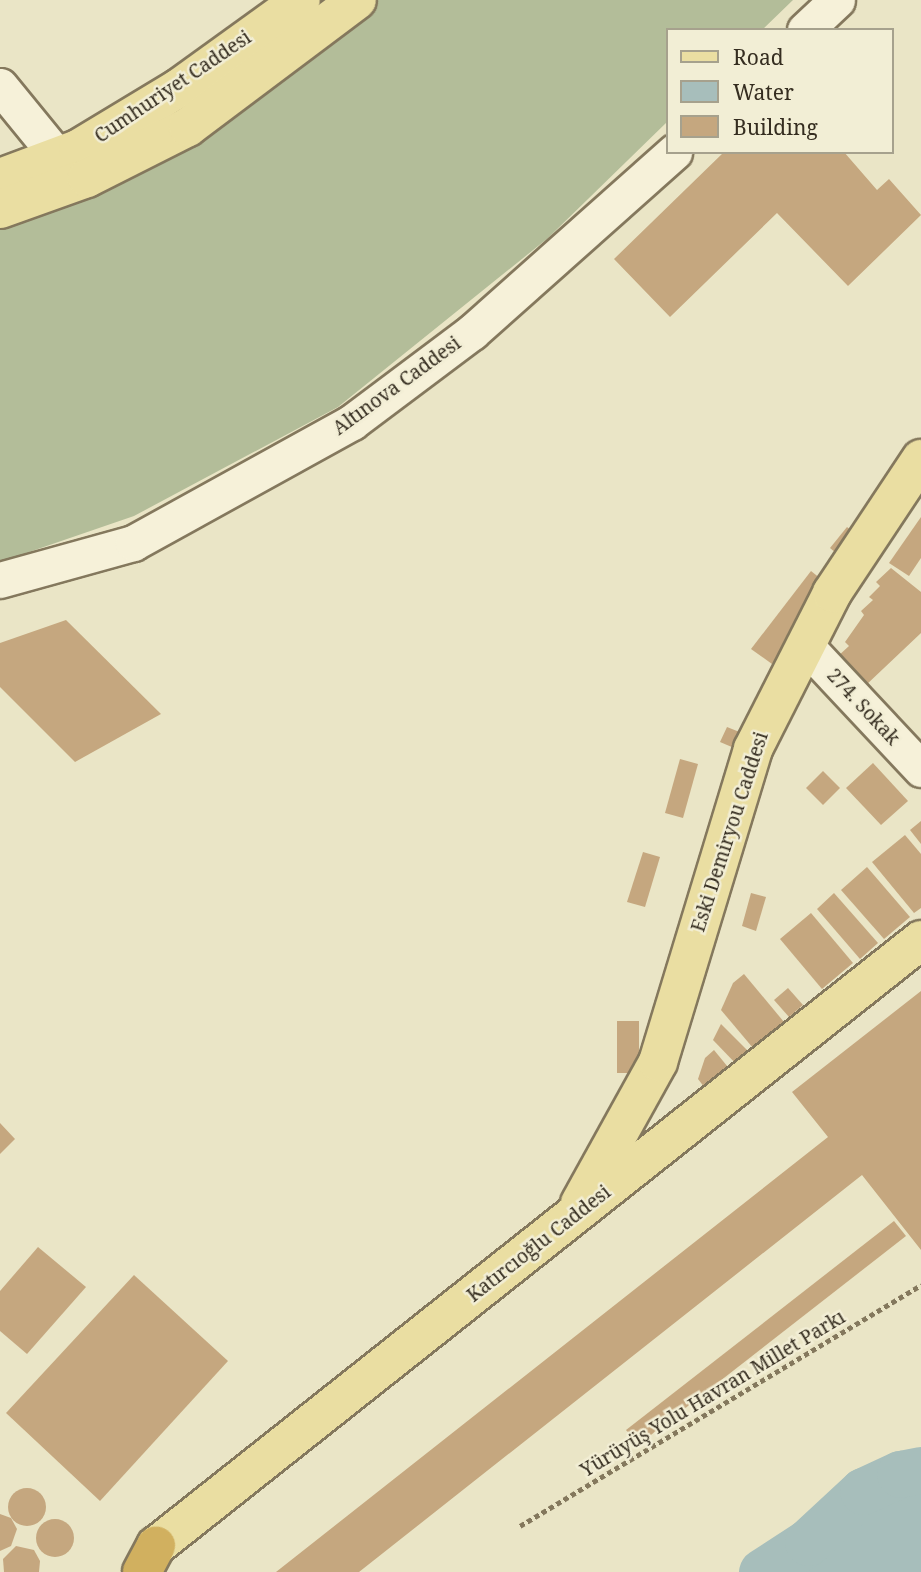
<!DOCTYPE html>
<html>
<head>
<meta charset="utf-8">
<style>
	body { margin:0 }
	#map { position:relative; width:921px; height:1572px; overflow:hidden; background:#eae5c6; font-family:"Noto Serif",serif }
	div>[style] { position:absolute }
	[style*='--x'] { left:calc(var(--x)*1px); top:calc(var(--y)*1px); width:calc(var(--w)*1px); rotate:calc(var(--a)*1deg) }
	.cemetery>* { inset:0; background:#b3bd99 }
	.water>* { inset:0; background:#a7bebb }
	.river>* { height:47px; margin:-23.5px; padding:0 23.5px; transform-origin:23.5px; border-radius:23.5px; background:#a7bebb }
	.building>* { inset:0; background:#c5a77f }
	.round { border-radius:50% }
	.path>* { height:4.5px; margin-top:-2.25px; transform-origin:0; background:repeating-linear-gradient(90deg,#84785d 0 5px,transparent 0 8.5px) }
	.roads { filter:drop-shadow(2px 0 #84785d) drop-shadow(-2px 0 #84785d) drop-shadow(0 2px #84785d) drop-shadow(0 -2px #84785d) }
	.minor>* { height:35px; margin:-17.5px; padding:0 17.5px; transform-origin:17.5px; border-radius:17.5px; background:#f6f1d9 }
	.major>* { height:38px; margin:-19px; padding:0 19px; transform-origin:19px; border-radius:19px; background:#eadea2 }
	.highway>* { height:38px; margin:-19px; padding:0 19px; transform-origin:19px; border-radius:19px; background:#d1b05f }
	span { translate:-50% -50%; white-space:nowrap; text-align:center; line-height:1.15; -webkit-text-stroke:5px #f2eed5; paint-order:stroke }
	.street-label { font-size:19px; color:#352d20 }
	.legend { position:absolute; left:666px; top:28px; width:228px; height:126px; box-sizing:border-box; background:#f2eed5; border:2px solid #a6a18d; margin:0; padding:9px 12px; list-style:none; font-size:21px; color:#352d20 }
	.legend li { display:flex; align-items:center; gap:14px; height:35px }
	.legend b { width:35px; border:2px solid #a6a18d }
</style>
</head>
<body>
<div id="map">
	<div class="cemetery">
		<i style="clip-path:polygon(374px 0,793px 0,762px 30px,667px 30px,667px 122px,548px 238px,338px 407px,134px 516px,0 562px,0 220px)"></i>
	</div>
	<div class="water">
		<i style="clip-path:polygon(921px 1462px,921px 1572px,755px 1572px,813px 1540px)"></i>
	</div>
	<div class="river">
		<i style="--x:762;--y:1572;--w:55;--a:-33.1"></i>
		<i style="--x:808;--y:1542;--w:75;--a:-42.8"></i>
		<i style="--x:863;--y:1491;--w:41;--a:-24.7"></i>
		<i style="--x:900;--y:1474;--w:21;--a:-11"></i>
	</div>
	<div class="building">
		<i style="clip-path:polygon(724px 152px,844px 152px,877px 190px,889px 179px,921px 215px,848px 286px,777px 213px,670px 317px,614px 259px)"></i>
		<i style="clip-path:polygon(921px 517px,921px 558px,909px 576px,889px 563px)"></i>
		<i style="clip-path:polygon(847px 527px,866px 542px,848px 563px,830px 548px)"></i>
		<i style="clip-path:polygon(891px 568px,921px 592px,921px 633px,865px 686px,837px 657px,849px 646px,845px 642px,864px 615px,861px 611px,873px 600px,869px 597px,880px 586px,876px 582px)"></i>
		<i style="clip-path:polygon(811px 571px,831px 587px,772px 664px,751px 649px)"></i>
		<i style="clip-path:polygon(66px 620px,161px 714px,75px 762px,0 687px,0 643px)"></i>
		<i style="clip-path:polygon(727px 727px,752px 737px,746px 753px,720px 742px)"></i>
		<i style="clip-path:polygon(680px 759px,698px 764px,683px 818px,665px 813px)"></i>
		<i style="clip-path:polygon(873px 763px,908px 801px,881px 825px,846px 788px)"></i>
		<i style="clip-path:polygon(823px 771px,840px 788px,823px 805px,806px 788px)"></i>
		<i style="clip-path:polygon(921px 821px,921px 844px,910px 830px)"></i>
		<i style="clip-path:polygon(905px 835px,921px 854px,921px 908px,914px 913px,872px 862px)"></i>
		<i style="clip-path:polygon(643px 852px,660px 857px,645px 907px,627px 902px)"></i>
		<i style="clip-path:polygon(867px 867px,910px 917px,884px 939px,841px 890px)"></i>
		<i style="clip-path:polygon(751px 893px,766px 897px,756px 931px,742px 926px)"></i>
		<i style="clip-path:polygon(834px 893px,878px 943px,860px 959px,817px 909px)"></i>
		<i style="clip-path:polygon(811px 913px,853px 963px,822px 989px,780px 939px)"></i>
		<i style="clip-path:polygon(744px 974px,784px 1022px,753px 1048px,721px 1010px,733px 983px)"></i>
		<i style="clip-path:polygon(788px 988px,803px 1005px,789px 1017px,774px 1000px)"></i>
		<i style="clip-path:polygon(921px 991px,921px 1250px,862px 1175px,359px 1572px,276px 1572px,828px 1137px,792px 1092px)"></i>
		<i style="clip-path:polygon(617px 1021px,639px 1021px,639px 1073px,617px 1073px)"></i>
		<i style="clip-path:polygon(721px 1024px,753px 1056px,740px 1068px,713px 1040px)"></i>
		<i style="clip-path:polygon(714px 1050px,732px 1072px,708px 1092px,698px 1079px,705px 1058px)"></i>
		<i style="clip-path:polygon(0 1123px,15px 1139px,0 1154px)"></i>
		<i style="clip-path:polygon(894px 1221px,906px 1236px,638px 1445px,626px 1430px)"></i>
		<i style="clip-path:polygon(38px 1247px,86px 1287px,27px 1354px,0 1331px,0 1291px)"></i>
		<i style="clip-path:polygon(134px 1275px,228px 1361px,100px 1501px,6px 1413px)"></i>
		<i class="round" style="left:8px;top:1488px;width:38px;height:38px"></i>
		<i style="clip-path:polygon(0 1514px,11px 1518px,17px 1529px,11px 1546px,0 1551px)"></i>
		<i class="round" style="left:36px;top:1519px;width:38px;height:38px"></i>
		<i style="clip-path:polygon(16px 1546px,34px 1550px,40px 1561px,39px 1572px,4px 1572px,3px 1559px)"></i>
	</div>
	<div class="path">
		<i style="--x:520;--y:1526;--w:468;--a:-31"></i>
	</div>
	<div class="roads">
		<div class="minor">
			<i style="--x:805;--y:30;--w:44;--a:-43.2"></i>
			<i style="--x:0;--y:86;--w:92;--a:50.8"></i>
			<i style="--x:0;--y:580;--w:138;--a:-15.5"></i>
			<i style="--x:133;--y:543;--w:250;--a:-28.9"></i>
			<i style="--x:352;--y:422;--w:150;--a:-36.9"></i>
			<i style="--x:472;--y:332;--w:271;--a:-41.7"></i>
			<i style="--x:805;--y:645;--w:170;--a:46.9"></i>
		</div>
		<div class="major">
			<i style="--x:0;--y:178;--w:83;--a:-20.4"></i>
			<i style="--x:78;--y:149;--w:118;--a:-31.1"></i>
			<i style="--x:179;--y:88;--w:150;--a:-35.8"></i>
			<i style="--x:0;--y:209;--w:92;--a:-19.6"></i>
			<i style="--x:87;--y:178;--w:113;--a:-26.8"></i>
			<i style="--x:188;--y:127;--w:211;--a:-36.9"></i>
			<i style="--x:580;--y:1203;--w:161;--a:-61"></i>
			<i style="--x:658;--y:1062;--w:327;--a:-73.1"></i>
			<i style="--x:753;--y:749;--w:175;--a:-63.1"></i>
			<i style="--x:832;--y:593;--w:161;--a:-56.4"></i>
			<i style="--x:156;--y:1546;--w:976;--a:-38.38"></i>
		</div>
		<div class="highway">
			<i style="--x:142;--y:1572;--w:30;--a:-62"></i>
		</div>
	</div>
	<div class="street-label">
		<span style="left:173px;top:87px;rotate:-34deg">Cumhuriyet Caddesi</span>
		<span style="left:397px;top:386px;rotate:-36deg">Altınova Caddesi</span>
		<span style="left:863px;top:707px;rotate:47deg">274. Sokak</span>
		<span style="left:730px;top:832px;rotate:-72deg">Eski Demiryou Caddesi</span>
		<span style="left:539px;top:1244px;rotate:-38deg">Katırcıoğlu Caddesi</span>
		<span style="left:713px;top:1394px;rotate:-31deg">Yürüyüş Yolu Havran Millet Parkı</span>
	</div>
	<ul class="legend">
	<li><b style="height:9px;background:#eadea2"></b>Road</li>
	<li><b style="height:19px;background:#a7bebb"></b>Water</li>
	<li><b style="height:19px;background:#c5a77f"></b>Building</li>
	</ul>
</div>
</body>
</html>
